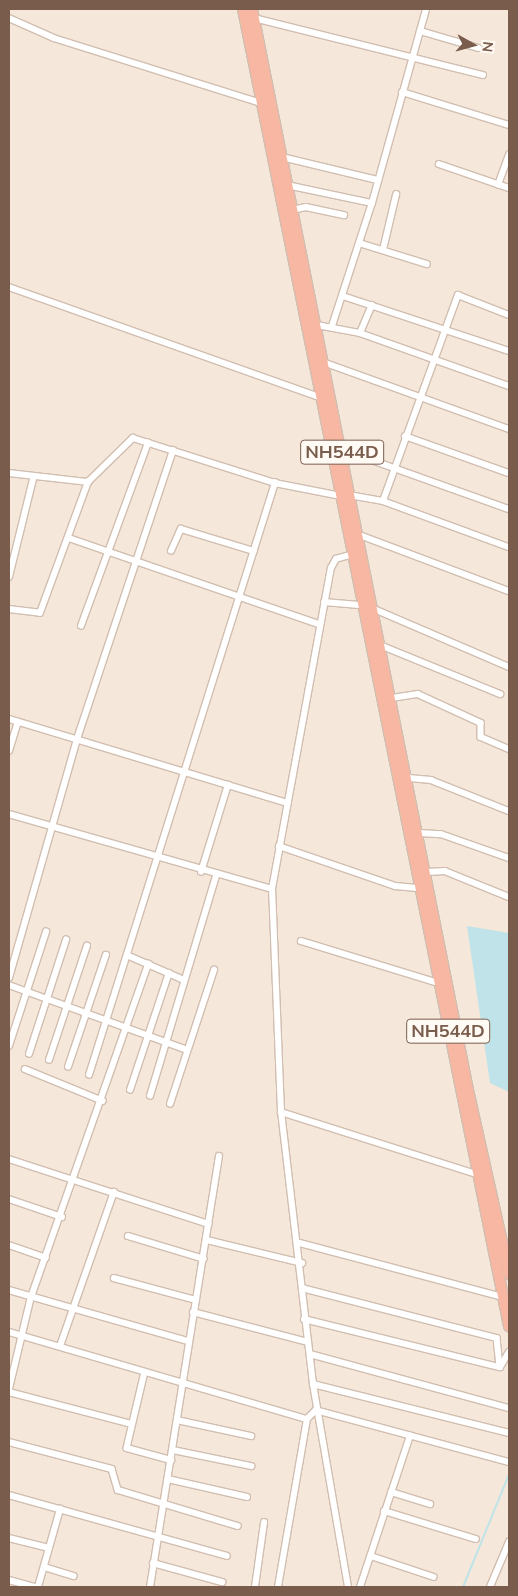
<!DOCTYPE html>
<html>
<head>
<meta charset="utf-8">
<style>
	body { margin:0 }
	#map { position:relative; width:518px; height:1596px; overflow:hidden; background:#fdf6ec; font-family:Mulish,sans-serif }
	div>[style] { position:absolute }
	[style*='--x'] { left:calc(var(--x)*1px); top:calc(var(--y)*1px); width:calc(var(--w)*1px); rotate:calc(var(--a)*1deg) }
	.residential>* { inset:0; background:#f5e8da }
	.water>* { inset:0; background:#bfe3e8 }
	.stream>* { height:2px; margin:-1px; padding:0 1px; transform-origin:1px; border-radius:1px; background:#bfe3e8 }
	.roads { filter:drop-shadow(1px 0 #d1beb0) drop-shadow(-1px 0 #d1beb0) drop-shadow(0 1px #d1beb0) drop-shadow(0 -1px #d1beb0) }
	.street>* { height:5.5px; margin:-2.75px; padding:0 2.75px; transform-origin:2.75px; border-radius:2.75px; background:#fff }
	.highway>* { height:10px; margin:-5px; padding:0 5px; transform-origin:5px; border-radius:5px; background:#f7b7a3 }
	span { translate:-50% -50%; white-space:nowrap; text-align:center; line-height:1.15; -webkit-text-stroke:4.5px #fffaf3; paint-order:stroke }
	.shield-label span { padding:1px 4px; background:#fffaf3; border:1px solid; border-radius:4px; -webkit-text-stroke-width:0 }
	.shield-label { font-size:18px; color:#7a5c4d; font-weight:700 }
	.frame { position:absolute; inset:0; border:10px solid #7a5c4d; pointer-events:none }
	.north { position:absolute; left:448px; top:20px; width:50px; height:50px; -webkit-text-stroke:4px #fffaf3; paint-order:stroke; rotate:97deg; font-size:14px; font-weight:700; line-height:20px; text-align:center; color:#7a5c4d }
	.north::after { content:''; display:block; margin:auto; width:18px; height:22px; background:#7a5c4d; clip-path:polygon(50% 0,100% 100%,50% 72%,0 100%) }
</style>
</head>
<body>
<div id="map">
	<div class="residential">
		<i style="clip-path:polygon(9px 9px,509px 9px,509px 1587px,9px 1587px)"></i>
	</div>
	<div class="water">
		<i style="clip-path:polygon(467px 926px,509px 933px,509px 1092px,490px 1083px)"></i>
	</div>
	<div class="stream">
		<i style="--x:463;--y:1587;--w:122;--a:-67.8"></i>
	</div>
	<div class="roads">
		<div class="street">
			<i style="--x:9;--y:18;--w:49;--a:24"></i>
			<i style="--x:54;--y:38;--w:218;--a:17.4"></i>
			<i style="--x:254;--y:18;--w:236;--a:14"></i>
			<i style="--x:420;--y:31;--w:61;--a:16.1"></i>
			<i style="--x:402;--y:92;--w:112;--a:17.1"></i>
			<i style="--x:282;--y:157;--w:99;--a:13.5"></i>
			<i style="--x:439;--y:164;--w:74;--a:18.9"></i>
			<i style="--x:287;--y:185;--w:87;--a:12"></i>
			<i style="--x:498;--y:185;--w:32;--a:-70"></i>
			<i style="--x:292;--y:210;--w:14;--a:-12"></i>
			<i style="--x:306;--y:207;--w:39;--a:12"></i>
			<i style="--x:359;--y:243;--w:71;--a:17.2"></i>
			<i style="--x:383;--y:250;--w:57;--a:-76.7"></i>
			<i style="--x:9;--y:287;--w:330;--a:19.5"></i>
			<i style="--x:343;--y:296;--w:175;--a:18.3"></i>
			<i style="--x:317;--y:325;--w:44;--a:10.5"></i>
			<i style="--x:360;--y:333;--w:158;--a:19.6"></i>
			<i style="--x:332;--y:326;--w:129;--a:-72"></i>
			<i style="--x:372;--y:203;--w:201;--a:-74.4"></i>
			<i style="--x:360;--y:333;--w:30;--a:-67"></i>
			<i style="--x:323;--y:362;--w:198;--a:19.8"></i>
			<i style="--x:405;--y:436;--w:110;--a:19.6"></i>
			<i style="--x:341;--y:449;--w:178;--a:19.7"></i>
			<i style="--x:9;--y:473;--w:80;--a:6.5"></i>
			<i style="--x:88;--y:482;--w:63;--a:-44.4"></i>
			<i style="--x:133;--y:438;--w:149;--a:17.6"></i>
			<i style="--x:275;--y:483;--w:67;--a:11.1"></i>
			<i style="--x:349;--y:495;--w:35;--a:10"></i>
			<i style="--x:383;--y:501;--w:134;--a:20.1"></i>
			<i style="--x:383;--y:501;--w:219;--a:-70"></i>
			<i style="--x:458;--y:295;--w:55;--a:21.4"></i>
			<i style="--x:357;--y:534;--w:162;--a:20.6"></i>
			<i style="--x:69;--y:538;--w:264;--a:19"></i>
			<i style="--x:171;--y:551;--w:24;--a:-66"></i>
			<i style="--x:181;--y:529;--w:76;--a:16.8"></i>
			<i style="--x:9;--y:577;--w:101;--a:-76.2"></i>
			<i style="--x:324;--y:602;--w:38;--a:5"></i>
			<i style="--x:372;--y:608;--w:149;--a:23.3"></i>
			<i style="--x:9;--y:609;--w:31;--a:7"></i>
			<i style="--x:40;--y:613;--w:140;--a:-69.9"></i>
			<i style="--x:81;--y:626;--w:195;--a:-69.9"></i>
			<i style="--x:380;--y:645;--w:130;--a:22.2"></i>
			<i style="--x:392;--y:698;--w:26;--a:-9"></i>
			<i style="--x:418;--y:694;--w:69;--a:24.7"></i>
			<i style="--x:481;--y:723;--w:14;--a:90"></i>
			<i style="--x:481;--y:737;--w:30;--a:23"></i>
			<i style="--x:9;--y:719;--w:291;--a:16.8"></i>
			<i style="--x:9;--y:751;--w:30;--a:-73"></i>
			<i style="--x:409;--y:778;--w:22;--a:5"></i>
			<i style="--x:431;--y:780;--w:84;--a:21.7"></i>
			<i style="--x:9;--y:814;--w:273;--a:15.9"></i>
			<i style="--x:419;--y:833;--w:22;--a:3"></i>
			<i style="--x:441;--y:834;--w:72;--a:19.4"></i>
			<i style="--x:279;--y:846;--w:123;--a:19"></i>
			<i style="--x:395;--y:886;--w:25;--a:5"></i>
			<i style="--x:201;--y:872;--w:91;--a:-72.8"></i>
			<i style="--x:427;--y:872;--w:18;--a:-3"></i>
			<i style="--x:445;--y:871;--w:69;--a:22.1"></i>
			<i style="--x:301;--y:941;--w:143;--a:17"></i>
			<i style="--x:127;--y:955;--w:62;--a:23.7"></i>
			<i style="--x:9;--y:978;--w:248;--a:-74.1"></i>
			<i style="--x:77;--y:739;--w:304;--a:-71.6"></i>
			<i style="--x:9;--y:985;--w:190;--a:20"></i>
			<i style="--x:9;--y:1046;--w:120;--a:-72"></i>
			<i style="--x:29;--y:1054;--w:120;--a:-72"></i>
			<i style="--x:49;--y:1060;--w:120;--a:-71.6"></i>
			<i style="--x:68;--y:1067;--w:118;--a:-71.3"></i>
			<i style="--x:25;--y:1069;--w:84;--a:22.3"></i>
			<i style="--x:89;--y:1075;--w:621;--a:-72.56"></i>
			<i style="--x:130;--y:1090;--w:123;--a:-71.6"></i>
			<i style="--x:150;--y:1096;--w:230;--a:-73.3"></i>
			<i style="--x:170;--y:1104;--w:141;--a:-71.8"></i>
			<i style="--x:281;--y:1112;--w:206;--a:17.6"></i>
			<i style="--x:9;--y:1159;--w:210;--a:18"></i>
			<i style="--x:9;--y:1199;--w:56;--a:18.8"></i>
			<i style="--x:128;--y:1236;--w:79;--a:16.8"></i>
			<i style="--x:207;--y:1240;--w:98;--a:13.6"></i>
			<i style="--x:300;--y:1243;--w:210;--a:14.9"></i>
			<i style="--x:9;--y:1245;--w:39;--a:19"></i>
			<i style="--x:114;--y:1278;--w:85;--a:15"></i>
			<i style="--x:302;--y:1288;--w:201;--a:14.4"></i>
			<i style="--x:497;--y:1338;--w:29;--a:84"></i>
			<i style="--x:9;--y:1290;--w:186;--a:15.9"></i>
			<i style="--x:193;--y:1312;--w:119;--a:14.6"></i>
			<i style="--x:304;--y:1319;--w:202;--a:13.8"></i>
			<i style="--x:500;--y:1367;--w:17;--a:-59"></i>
			<i style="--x:9;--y:1332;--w:310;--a:16.3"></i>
			<i style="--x:60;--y:1346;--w:163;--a:-70.7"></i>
			<i style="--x:310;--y:1354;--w:206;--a:15.2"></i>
			<i style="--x:145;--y:1372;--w:78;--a:103.3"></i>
			<i style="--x:127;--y:1448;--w:46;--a:15.3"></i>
			<i style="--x:313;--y:1384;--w:202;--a:14"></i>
			<i style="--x:9;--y:1389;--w:95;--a:-76.6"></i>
			<i style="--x:31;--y:1297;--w:353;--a:-70.6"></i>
			<i style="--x:9;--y:1392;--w:127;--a:14.6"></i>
			<i style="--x:177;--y:1420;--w:76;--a:12.2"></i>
			<i style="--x:9;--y:1442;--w:106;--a:14.7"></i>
			<i style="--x:112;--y:1469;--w:22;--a:74"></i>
			<i style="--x:118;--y:1490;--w:125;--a:16.7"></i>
			<i style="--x:173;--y:1450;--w:80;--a:11.6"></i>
			<i style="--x:168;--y:1479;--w:81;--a:12.8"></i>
			<i style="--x:391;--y:1492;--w:41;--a:17.1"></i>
			<i style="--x:9;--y:1495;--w:226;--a:15.6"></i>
			<i style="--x:384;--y:1511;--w:96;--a:16.9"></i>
			<i style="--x:9;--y:1538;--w:41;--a:14"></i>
			<i style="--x:371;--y:1556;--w:66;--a:18.4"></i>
			<i style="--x:153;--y:1563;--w:72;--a:15.4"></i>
			<i style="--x:44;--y:1567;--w:31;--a:17"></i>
			<i style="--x:9;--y:1580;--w:28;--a:15"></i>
			<i style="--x:38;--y:1587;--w:81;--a:-74.2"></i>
			<i style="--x:150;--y:1587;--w:436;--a:-80.9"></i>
			<i style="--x:255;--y:1587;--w:65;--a:-82"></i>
			<i style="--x:278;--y:1587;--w:170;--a:-80.2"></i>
			<i style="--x:307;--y:1419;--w:13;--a:-45"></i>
			<i style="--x:316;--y:1410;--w:200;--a:15.1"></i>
			<i style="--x:348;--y:1587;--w:206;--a:-99.8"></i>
			<i style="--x:313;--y:1384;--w:274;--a:-96.7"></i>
			<i style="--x:281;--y:1112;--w:223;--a:-92.3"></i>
			<i style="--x:272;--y:889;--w:326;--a:-79.6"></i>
			<i style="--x:331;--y:568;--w:10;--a:-61"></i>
			<i style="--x:336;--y:559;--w:18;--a:-16"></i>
			<i style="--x:360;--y:1587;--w:159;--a:-71.7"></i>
			<i style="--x:490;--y:1587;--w:49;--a:-67.1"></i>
		</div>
		<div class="highway">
			<i style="--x:243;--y:9;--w:1344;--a:78.58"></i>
			<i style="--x:252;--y:9;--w:1102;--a:78.7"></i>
			<i style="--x:468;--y:1090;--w:189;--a:77.4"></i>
		</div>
	</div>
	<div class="shield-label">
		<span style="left:342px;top:452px">NH544D</span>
		<span style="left:448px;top:1031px">NH544D</span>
	</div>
	<div class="frame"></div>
	<div class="north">N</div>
</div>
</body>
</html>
